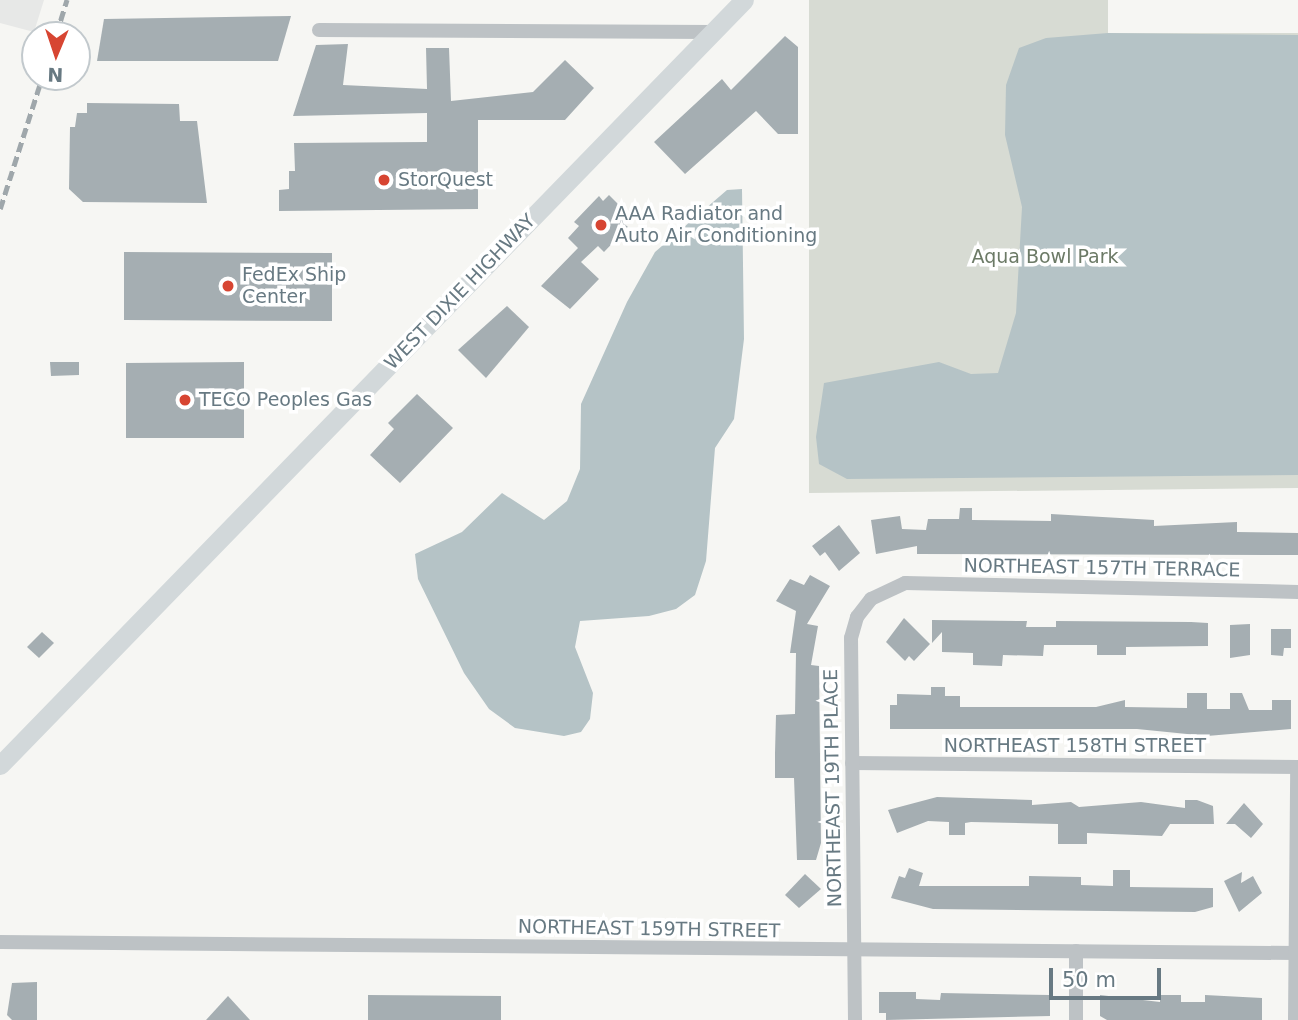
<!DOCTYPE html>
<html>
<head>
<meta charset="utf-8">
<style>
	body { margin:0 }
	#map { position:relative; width:1298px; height:1020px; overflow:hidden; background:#f6f6f3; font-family:"DejaVu Sans",sans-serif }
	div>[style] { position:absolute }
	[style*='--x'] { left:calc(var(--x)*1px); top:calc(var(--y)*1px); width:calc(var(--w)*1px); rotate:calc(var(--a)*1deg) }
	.built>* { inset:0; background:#e7e8e7 }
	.green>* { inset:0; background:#d7dbd3 }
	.water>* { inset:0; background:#b5c3c6 }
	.building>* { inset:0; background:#a5aeb2 }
	.minor>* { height:14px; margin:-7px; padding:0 7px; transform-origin:7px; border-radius:7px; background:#bdc2c5 }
	.major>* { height:19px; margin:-9.5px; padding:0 9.5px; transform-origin:9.5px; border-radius:9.5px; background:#d2d8da }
	.rail>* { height:4.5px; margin-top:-2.25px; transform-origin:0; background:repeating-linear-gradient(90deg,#9fa7ab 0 10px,transparent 0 15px) }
	.dots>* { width:19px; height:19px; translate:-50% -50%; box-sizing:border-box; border:4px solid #fff; border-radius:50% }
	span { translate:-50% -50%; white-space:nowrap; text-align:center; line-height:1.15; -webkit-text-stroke:7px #fff; paint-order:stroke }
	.poi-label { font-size:19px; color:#677982 }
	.left { translate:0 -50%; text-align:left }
	.park-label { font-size:19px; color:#6c7a66 }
	.street-label { font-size:19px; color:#677982 }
	.north { position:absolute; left:21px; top:21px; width:70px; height:70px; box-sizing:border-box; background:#fff; border:2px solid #c2c9cd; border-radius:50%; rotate:182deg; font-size:19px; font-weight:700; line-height:28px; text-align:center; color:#677982 }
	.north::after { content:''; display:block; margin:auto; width:24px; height:32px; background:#d74532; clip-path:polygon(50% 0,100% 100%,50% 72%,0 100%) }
	.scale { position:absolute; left:1049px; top:968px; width:112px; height:32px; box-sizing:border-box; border:4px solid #677982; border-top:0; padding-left:9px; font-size:21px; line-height:24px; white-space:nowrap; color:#677982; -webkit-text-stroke:5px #fff; paint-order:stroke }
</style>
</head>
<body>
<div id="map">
	<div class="built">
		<i style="clip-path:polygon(0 0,44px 0,34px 32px,0 23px)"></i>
	</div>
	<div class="green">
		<i style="clip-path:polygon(809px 0,1108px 0,1108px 33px,1298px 33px,1298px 488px,809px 493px)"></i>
	</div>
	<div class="water">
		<i style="clip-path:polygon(1108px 33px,1298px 35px,1298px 475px,847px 479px,819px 464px,816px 437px,824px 383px,939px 362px,971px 374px,998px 373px,1016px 313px,1022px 207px,1005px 135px,1006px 85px,1019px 48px,1046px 38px)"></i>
		<i style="clip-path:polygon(742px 189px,744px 339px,734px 419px,715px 448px,706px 561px,695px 595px,676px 609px,649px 616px,580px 621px,575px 647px,593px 693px,590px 719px,581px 732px,564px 736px,515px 728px,489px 709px,464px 673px,418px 579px,415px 554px,462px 532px,502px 493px,544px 520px,567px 501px,580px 469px,581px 404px,627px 302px,655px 252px,727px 190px)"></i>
	</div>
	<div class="building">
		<i style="clip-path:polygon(291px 16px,278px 61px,97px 61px,104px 19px)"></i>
		<i style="clip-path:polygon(785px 36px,798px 47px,798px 134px,778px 134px,756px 111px,685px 174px,654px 142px,722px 79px,731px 90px)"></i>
		<i style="clip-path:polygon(348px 44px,343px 85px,427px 89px,426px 48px,449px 48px,451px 101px,533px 92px,565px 60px,594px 88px,565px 120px,478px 120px,478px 209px,279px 211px,279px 190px,289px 189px,289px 171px,295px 171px,294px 143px,427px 142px,427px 113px,293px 116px,316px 45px)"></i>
		<i style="clip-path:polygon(87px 103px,179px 104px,180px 121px,197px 121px,207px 203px,83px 202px,69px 189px,70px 127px,75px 127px,77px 113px,87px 113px)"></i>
		<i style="clip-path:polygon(609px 195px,630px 216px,623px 223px,628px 227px,604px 252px,598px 246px,581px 262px,599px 279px,570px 309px,541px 286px,578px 248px,568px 238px,579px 226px,574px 222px,599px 196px,603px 201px)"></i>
		<i style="clip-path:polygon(124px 252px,332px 253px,332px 321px,124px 320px)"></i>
		<i style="clip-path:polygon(507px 306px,529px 327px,486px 378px,458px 350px)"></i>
		<i style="clip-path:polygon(50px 362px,79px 362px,79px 375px,51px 376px)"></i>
		<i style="clip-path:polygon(244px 362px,244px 438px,126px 438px,126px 363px)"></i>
		<i style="clip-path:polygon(417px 394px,453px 428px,400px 483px,370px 455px,394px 429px,388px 423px)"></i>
		<i style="clip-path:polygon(960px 508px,972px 508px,972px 520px,1051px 521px,1051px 514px,1154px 520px,1154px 526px,1237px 522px,1237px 532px,1298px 533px,1298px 555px,917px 554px,917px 546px,876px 554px,871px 520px,900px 516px,902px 529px,926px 530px,928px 519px,959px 519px)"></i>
		<i style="clip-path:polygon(839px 525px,860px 553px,839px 571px,825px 552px,820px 556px,812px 546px)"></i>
		<i style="clip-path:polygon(810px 575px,830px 586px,807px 624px,818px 626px,811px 665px,819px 666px,821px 843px,816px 860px,797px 860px,794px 778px,775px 778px,775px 753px,776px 715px,795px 714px,796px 653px,790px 653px,796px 611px,776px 601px,790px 579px,804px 585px)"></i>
		<i style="clip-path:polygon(904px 618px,930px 644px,914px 661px,909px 656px,905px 661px,886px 642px)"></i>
		<i style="clip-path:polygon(932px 620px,1027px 621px,1026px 627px,1056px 627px,1056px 621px,1191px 622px,1208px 623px,1208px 646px,1126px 647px,1126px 655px,1097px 655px,1097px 645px,1044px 645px,1043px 656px,1003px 655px,1002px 666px,973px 665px,973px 653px,942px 652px,942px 632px,932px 643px)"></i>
		<i style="clip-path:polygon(1250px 624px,1250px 655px,1230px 658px,1230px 625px)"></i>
		<i style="clip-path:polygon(1271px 629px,1291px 629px,1291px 648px,1284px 648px,1283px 656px,1271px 655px)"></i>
		<i style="clip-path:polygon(42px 632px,54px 643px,39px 658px,27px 647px)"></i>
		<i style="clip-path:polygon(931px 687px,945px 687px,945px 696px,960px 696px,960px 707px,1096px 707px,1125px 700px,1125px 707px,1187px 708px,1187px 693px,1207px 693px,1207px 709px,1230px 709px,1230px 693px,1242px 693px,1249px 710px,1272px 710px,1272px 700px,1291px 700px,1291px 729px,1207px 736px,1137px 729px,890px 729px,890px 705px,897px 705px,897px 694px,931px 695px)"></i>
		<i style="clip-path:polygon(937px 797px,1032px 800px,1032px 805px,1071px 802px,1079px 807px,1141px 802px,1185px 808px,1185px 800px,1197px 800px,1213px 806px,1214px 824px,1170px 824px,1162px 836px,1087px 833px,1087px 844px,1058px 844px,1058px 824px,971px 822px,965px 823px,965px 835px,949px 835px,949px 822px,928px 821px,897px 833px,888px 810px)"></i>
		<i style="clip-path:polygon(1244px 803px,1263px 824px,1251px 838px,1235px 824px,1226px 824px)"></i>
		<i style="clip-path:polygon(909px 868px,923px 873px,919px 886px,1029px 886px,1029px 876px,1081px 877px,1081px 885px,1113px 886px,1113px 870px,1130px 870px,1130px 887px,1213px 888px,1213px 907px,1195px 912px,933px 909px,891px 898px,899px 876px,905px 878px)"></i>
		<i style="clip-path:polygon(1242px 872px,1241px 883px,1253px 876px,1262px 893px,1239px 912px,1224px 881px)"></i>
		<i style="clip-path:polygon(805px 874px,821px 889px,799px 908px,785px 895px)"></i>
		<i style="clip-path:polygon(37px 982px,37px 1020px,12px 1020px,7px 1015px,12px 983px)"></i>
		<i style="clip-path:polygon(879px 992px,916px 992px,916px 999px,940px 1000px,941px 993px,1050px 995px,1050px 1016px,886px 1020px,886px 1013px,879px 1013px)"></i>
		<i style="clip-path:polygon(368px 995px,501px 996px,501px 1020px,368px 1020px)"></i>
		<i style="clip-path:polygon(1100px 995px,1160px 1002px,1160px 995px,1181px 995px,1181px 1002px,1205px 1002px,1205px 995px,1262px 998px,1262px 1020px,1107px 1020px,1100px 1016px)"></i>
		<i style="clip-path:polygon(228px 996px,250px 1020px,206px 1020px)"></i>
	</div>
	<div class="minor">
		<i style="--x:319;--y:30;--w:395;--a:0.3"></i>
		<i style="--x:852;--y:763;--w:446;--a:0.5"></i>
		<i style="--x:0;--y:942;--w:1298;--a:0.49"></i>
		<i style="--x:1076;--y:951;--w:69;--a:90"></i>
		<i style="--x:855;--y:1020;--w:382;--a:-90.6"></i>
		<i style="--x:851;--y:638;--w:22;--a:-74"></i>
		<i style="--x:857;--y:617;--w:23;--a:-52"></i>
		<i style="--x:871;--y:599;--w:38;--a:-25"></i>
		<i style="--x:905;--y:583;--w:393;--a:1.3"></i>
		<i style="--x:1295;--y:1020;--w:253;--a:-89.5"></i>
	</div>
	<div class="major">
		<i style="--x:0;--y:765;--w:1067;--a:-45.8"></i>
	</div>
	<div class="rail">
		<i style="--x:56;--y:35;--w:37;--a:-73"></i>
		<i style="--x:0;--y:209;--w:139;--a:-72.3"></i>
	</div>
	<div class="dots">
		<i style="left:384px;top:180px;background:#d74532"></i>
		<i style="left:601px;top:225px;background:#d74532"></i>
		<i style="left:228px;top:286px;background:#d74532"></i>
		<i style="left:185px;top:400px;background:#d74532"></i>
	</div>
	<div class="poi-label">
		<span class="left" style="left:398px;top:180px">StorQuest</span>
		<span class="left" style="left:615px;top:225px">AAA Radiator and<br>Auto Air Conditioning</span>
		<span class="left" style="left:242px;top:286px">FedEx Ship<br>Center</span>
		<span class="left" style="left:199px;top:400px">TECO Peoples Gas</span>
	</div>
	<div class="park-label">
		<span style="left:1045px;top:257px">Aqua Bowl Park</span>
	</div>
	<div class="street-label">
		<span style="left:460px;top:292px;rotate:-46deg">WEST DIXIE HIGHWAY</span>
		<span style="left:1102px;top:568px;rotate:1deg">NORTHEAST 157TH TERRACE</span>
		<span style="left:1075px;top:746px">NORTHEAST 158TH STREET</span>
		<span style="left:833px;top:788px;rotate:-91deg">NORTHEAST 19TH PLACE</span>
		<span style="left:649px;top:929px;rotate:1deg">NORTHEAST 159TH STREET</span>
	</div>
	<div class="north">N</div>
	<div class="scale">50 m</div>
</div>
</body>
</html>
